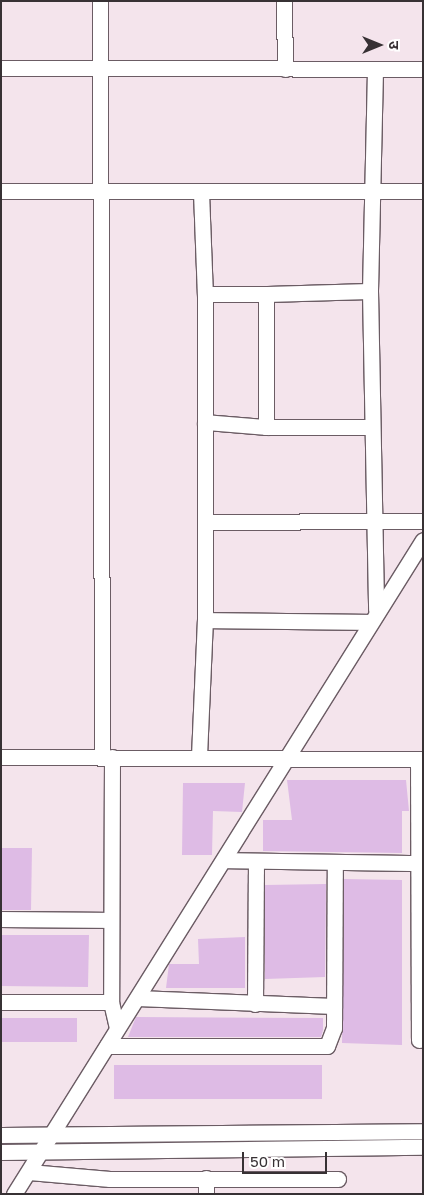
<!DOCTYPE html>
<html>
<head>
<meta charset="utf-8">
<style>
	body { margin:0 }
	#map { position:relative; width:424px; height:1195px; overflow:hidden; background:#f4e4ec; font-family:"Golos Text","Noto Sans Devanagari",sans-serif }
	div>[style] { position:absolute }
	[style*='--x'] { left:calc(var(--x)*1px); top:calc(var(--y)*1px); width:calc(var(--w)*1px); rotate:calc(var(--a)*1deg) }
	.building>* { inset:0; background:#debbe5 }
	.roads { filter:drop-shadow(1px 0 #6b5c64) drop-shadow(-1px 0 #6b5c64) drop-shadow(0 1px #6b5c64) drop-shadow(0 -1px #6b5c64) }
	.minor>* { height:15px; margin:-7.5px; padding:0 7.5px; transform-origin:7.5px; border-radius:7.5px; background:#fff }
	span { translate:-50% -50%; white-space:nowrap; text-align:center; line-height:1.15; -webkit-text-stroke:4.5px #fff; paint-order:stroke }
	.frame { position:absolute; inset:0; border:2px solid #373134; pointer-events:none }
	.north { position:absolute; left:354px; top:20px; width:50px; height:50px; -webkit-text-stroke:4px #fff; paint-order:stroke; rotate:90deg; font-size:14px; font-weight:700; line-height:20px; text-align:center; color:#373134 }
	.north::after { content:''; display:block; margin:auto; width:18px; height:22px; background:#373134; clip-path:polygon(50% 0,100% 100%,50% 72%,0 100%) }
	.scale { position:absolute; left:242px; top:1152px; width:85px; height:22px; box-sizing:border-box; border:2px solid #373134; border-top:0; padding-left:6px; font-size:15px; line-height:18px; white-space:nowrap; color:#373134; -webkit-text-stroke:4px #fff; paint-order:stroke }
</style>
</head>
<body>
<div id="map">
	<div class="building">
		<i style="clip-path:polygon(287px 780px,406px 780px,409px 811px,402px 811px,402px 853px,263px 851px,263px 820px,292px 820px)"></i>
		<i style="clip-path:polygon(183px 783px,245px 783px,242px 812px,213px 811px,212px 855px,182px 855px)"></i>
		<i style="clip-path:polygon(1px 848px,32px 848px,31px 910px,1px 910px)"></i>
		<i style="clip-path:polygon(344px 879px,402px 880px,402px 1045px,342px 1043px)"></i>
		<i style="clip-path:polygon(326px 884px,325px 977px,265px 979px,265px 885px)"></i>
		<i style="clip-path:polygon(1px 935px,89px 935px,88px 987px,1px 986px)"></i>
		<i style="clip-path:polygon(245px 937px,245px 988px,166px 988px,169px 964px,199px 964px,198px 939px)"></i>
		<i style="clip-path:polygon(136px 1017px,323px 1018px,323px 1030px,321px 1037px,128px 1037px)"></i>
		<i style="clip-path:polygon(1px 1018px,77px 1018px,77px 1042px,1px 1042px)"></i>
		<i style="clip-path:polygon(114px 1065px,322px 1065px,322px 1099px,114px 1099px)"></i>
	</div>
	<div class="roads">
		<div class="minor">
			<i style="--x:100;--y:1;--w:756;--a:89.85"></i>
			<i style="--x:284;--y:1;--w:68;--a:89.2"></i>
			<i style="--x:1;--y:68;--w:422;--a:0.1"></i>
			<i style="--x:375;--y:70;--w:221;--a:91.3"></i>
			<i style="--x:370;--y:291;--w:319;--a:88.9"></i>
			<i style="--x:1;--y:191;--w:422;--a:0"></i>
			<i style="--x:201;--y:192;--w:102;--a:87.8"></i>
			<i style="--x:266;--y:294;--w:104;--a:-1.7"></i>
			<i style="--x:205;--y:422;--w:61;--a:4.7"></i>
			<i style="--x:205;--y:522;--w:218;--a:-0.3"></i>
			<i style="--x:205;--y:620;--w:163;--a:0.7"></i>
			<i style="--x:199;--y:756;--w:136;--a:-87.5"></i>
			<i style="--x:205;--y:620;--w:326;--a:-90"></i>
			<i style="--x:205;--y:294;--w:61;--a:0"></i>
			<i style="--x:266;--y:294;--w:133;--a:90"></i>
			<i style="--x:266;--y:427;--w:106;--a:0"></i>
			<i style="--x:1;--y:757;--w:422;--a:0.3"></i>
			<i style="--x:112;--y:757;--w:245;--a:90.2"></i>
			<i style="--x:111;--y:1002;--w:27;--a:77"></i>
			<i style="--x:418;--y:759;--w:281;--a:89.8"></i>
			<i style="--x:224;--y:860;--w:194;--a:0.9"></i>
			<i style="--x:1;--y:919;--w:110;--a:0.5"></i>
			<i style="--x:137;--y:998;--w:197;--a:2.3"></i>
			<i style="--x:1;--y:1002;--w:110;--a:0"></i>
			<i style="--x:255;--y:1004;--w:143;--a:-89.6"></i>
			<i style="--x:107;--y:1046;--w:220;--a:0"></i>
			<i style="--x:327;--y:1046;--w:19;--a:-69"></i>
			<i style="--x:334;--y:1028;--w:165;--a:-89.7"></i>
			<i style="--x:1;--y:1135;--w:422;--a:-0.5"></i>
			<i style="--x:1;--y:1152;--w:422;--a:-0.7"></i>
			<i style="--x:29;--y:1172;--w:81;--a:4.9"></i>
			<i style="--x:110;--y:1179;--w:228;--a:0"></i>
			<i style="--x:14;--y:1194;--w:771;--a:-57.98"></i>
			<i style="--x:206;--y:1194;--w:16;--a:-90"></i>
		</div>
	</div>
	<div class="frame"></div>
	<div class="north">उ</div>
	<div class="scale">50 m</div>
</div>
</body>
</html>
